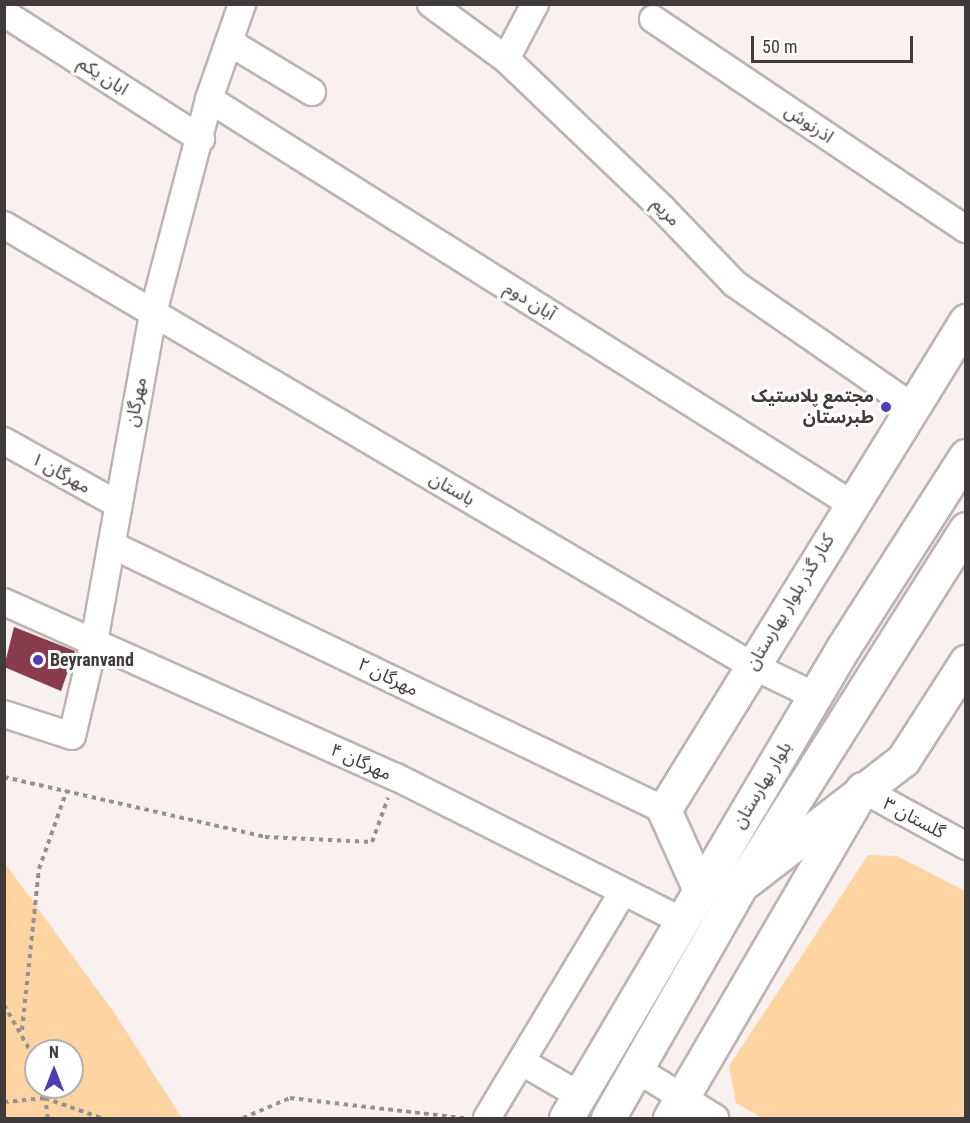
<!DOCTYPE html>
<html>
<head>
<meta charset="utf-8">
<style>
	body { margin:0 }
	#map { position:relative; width:970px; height:1123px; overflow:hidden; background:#f8f1ef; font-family:"Roboto Condensed","Noto Sans Arabic",sans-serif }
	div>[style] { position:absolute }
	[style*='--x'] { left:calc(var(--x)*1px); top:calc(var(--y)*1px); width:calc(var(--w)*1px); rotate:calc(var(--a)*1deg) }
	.green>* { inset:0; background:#fdd4a2 }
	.building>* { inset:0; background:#883c4d }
	.path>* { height:4px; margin-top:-2px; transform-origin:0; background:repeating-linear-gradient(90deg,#969190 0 4.5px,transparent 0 9px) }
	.roads { filter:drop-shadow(2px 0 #bcb4b3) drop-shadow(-2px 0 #bcb4b3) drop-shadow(0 2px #bcb4b3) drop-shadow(0 -2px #bcb4b3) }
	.minor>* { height:26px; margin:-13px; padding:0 13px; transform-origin:13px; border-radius:13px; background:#fff }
	.secondary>* { height:33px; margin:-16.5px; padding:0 16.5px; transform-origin:16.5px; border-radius:16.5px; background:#fff }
	.primary>* { height:33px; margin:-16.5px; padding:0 16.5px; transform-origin:16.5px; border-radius:16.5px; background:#fff }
	.dots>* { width:16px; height:16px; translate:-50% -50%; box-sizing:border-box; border:3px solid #fff; border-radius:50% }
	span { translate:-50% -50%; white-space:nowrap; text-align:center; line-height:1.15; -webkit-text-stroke:6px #fff; paint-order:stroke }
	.street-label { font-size:18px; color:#3e3b3a }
	.poi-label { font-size:18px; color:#3e3b3a; font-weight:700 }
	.right { translate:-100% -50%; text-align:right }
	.left { translate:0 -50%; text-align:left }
	.frame { position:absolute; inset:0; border:6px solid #3e3b3a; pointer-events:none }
	.north { position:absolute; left:24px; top:1039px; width:60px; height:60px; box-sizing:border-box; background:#fff; border:2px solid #b2b1b0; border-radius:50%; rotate:0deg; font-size:16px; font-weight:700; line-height:24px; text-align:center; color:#3e3b3a }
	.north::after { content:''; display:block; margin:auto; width:21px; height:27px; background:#4e3db5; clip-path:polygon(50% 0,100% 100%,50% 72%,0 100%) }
	.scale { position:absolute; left:751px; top:36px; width:162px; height:27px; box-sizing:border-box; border:3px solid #3e3b3a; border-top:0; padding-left:8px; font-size:18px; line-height:21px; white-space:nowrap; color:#3e3b3a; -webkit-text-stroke:4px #fff; paint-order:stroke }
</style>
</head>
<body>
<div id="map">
	<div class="green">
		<i style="clip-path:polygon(868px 855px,897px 856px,965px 891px,965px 1118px,762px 1118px,736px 1103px,729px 1066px)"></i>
		<i style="clip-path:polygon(evenodd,4px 862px,115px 1014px,182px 1118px,5px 1118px,4px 862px,36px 1051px,72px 1051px,72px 1087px,36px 1087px,36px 1051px)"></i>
	</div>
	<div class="building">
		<i style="clip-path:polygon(14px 627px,75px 651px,61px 691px,4px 667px)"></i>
	</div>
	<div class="path">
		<i style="--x:4;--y:777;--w:268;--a:12.9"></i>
		<i style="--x:265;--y:837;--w:107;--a:2.7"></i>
		<i style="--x:372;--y:842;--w:47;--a:-70"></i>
		<i style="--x:4;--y:1005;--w:64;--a:60.3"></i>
		<i style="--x:22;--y:1030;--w:162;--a:-84"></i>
		<i style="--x:39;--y:869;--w:84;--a:-70.5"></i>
		<i style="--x:44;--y:1087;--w:31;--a:83"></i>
		<i style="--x:4;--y:1102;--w:41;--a:-5.6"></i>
		<i style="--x:45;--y:1098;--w:59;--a:19.7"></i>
		<i style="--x:243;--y:1118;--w:51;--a:-23.1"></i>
		<i style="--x:290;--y:1098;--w:175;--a:6.6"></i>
	</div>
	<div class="roads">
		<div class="minor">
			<i style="--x:431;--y:4;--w:93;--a:36.3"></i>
			<i style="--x:506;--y:59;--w:216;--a:43.7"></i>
			<i style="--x:662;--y:208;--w:105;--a:46.2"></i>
			<i style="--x:735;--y:284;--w:214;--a:34.7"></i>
			<i style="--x:4;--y:13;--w:234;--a:32.6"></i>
			<i style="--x:653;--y:19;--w:377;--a:33.9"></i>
			<i style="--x:229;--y:42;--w:97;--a:31.1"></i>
			<i style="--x:506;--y:59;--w:62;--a:-62.2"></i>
			<i style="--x:209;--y:99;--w:758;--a:32.22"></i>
			<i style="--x:4;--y:225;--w:867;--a:30.5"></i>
			<i style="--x:751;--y:665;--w:71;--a:25.8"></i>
			<i style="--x:4;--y:441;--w:129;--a:29.1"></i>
			<i style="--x:112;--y:545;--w:612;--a:25.64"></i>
			<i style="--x:4;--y:602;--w:429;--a:24.1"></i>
			<i style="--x:396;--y:777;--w:320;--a:26.7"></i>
			<i style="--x:4;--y:714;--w:71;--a:17.9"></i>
			<i style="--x:72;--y:736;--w:97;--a:-76.8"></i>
			<i style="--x:94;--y:642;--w:334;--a:-79.8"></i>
			<i style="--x:153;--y:313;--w:221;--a:-75.3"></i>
			<i style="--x:209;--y:99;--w:101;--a:-70.8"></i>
			<i style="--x:862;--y:789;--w:119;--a:28.7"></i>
			<i style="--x:522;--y:1062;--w:66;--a:30.1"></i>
			<i style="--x:638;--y:1070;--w:91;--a:31.9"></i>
			<i style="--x:487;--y:1118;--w:264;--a:-59"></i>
		</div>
		<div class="secondary">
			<i style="--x:745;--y:882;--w:200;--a:-37.7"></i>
			<i style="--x:903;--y:760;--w:117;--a:-57.3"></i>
			<i style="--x:700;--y:890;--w:88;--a:-114.2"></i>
			<i style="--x:664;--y:810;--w:575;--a:-58.3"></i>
			<i style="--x:670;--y:1118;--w:381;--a:-59.7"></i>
		</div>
		<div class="primary">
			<i style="--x:566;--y:1118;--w:546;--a:-59.49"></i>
			<i style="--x:843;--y:648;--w:228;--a:-57.4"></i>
			<i style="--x:608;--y:1118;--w:268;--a:-60.3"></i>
			<i style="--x:741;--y:885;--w:421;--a:-57.7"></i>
		</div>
	</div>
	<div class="dots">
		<i style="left:886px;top:407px;background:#4e3db5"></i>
		<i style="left:38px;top:660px;background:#4e3db5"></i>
	</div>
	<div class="street-label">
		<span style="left:103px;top:76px;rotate:33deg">ابان یکم</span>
		<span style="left:809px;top:124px;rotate:34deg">اذرنوش</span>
		<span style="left:666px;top:212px;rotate:45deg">مریم</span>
		<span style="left:530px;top:301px;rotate:32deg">آبان دوم</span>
		<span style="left:136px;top:402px;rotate:-79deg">مهرگان</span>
		<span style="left:61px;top:473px;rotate:29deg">مهرگان ۱</span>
		<span style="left:452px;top:489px;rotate:30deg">باستان</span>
		<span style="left:790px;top:602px;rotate:-59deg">کنار گذر بلوار بهارستان</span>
		<span style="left:388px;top:677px;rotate:26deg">مهرگان ۲</span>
		<span style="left:361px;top:762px;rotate:24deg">مهرگان ۴</span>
		<span style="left:762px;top:785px;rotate:-59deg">بلوار بهارستان</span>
		<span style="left:914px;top:818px;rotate:28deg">گلستان ۳</span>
	</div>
	<div class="poi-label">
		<span class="right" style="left:874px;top:407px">مجتمع پلاستیک<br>طبرستان</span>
		<span class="left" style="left:50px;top:660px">Beyranvand</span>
	</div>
	<div class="frame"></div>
	<div class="north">N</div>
	<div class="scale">50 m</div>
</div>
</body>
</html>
